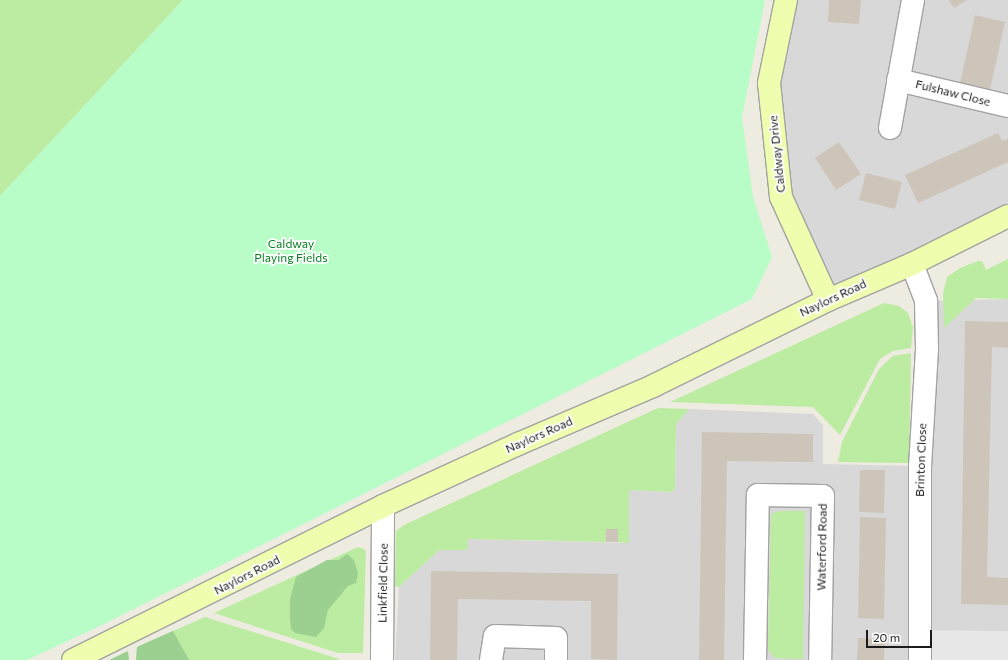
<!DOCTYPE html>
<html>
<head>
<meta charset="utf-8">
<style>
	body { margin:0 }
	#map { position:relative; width:1008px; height:660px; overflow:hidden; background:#eeebe0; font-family:Commissioner,sans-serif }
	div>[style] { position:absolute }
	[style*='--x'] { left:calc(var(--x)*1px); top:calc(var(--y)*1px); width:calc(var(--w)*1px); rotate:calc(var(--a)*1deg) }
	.residential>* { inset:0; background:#d9d8d8 }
	.grass>* { inset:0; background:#bbeca1 }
	.forest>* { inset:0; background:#9bd091 }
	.park>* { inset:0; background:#b8fcc7 }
	.parking>* { inset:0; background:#e7e7e7 }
	.building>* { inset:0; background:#cdc5b9 }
	.roads { filter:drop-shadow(1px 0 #a2a2a2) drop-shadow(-1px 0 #a2a2a2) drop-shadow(0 1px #a2a2a2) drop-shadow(0 -1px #a2a2a2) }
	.street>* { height:22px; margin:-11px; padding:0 11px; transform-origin:11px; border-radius:11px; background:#fff }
	.secondary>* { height:22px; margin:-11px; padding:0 11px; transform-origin:11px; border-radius:11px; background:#eefdae }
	span { translate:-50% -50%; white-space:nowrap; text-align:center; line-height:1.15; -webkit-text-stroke:3.5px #fff; paint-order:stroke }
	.street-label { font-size:12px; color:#1b1b1b }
	.park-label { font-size:12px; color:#057d20 }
	.scale { position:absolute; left:866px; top:630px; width:66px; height:18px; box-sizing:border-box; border:2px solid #1b1b1b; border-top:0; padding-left:5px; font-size:12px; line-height:14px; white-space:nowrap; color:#1b1b1b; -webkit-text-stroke:3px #fff; paint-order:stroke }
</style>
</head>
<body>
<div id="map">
	<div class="residential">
		<i style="clip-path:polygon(786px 0,1008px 0,1008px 218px,828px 300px,781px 197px,769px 83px)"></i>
		<i style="clip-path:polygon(1008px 299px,1008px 660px,395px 660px,399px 587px,439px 550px,467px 550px,467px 539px,629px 543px,629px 490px,671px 492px,675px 489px,676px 424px,689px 409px,813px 414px,823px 425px,823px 464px,920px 466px,926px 301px)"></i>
	</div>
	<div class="grass">
		<i style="clip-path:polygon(0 0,183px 0,0 196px)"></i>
		<i style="clip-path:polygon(1008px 259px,1008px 299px,976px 298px,944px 328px,943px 294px,947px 277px,960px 268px,978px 261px,982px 261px,986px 270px)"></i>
		<i style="clip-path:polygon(884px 303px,899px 306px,908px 313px,913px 327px,911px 348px,893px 351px,880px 359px,840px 435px,813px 407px,670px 402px)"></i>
		<i style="clip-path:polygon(911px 353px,909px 463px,838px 462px,842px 442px,879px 369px,893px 356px)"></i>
		<i style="clip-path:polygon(658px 408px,689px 409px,676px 424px,675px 489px,671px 492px,629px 490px,629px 543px,618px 542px,618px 529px,607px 529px,606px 542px,468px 539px,467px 550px,439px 550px,399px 587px,395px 586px,396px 531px,404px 525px)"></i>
		<i style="clip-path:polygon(779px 511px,805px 511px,803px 659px,775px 658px,768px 650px,771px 514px)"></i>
		<i style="clip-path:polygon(358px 547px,366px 550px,363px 653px,338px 653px,214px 613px)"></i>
		<i style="clip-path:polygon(205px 617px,339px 659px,339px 660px,136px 660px,137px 647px)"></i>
	</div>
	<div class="forest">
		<i style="clip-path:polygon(347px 554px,354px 560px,358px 573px,356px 583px,348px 586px,328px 610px,324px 628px,316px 637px,295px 633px,291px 629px,290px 619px,290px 599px,296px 577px,327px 560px,338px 560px)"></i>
		<i style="clip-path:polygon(173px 631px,189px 660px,136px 660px,137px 647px)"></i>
		<i style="clip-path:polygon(128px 651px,129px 660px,109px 660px)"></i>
	</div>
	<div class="park">
		<i style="clip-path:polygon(183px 0,765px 0,742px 117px,753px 197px,772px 257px,752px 299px,104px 624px,27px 660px,0 660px,0 196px)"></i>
	</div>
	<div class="parking">
		<i style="clip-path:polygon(911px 630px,1008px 631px,1008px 660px,911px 660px)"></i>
	</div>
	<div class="building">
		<i style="clip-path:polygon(829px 0,861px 0,859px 24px,828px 22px)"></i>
		<i style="clip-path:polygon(949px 0,967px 0,954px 8px)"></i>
		<i style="clip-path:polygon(975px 15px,1005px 22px,990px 90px,960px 83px)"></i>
		<i style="clip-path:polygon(998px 133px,1002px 141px,1008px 139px,1008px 162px,918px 203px,905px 175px)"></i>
		<i style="clip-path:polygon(839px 142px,861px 174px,836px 190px,815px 158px)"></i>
		<i style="clip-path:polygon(866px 173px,902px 182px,895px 209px,859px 200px)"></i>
		<i style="clip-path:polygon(965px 321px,1008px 322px,1008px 348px,992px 347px,987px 577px,1008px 578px,1008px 605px,961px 604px)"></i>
		<i style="clip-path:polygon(702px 432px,813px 434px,813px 462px,727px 461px,724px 660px,699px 660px)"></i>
		<i style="clip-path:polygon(860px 470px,885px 470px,884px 513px,859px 512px)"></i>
		<i style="clip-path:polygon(860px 517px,886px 518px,884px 619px,858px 618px)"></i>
		<i style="clip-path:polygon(606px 529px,618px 529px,618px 542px,606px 542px)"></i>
		<i style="clip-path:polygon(431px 571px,618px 574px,617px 660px,591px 659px,591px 601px,458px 599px,457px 660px,430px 660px)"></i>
		<i style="clip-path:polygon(858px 638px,885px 639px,884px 660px,857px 660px)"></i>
	</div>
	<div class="roads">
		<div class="street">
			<i style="--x:898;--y:80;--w:113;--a:13.3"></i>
			<i style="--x:890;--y:128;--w:130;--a:-79.8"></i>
			<i style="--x:912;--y:264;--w:40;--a:69"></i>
			<i style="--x:926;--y:301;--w:48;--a:88.8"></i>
			<i style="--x:927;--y:349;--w:117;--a:93.4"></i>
			<i style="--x:920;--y:466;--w:194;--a:90"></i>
			<i style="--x:382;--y:660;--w:154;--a:-89.6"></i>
			<i style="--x:491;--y:660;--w:24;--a:-81"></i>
			<i style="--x:495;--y:636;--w:61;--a:1.9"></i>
			<i style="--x:556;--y:638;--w:22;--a:90"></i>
			<i style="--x:755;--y:660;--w:165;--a:-89"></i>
			<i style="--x:758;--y:495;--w:65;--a:0.9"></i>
			<i style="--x:823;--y:496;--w:164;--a:91"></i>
		</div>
		<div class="secondary">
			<i style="--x:786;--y:0;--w:85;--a:101.6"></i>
			<i style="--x:769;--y:83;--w:115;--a:84"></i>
			<i style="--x:781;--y:197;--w:113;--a:65.5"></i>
			<i style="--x:73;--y:660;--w:346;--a:-26.4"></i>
			<i style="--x:383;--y:506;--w:149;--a:-24.7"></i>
			<i style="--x:518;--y:444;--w:147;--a:-23.2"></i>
			<i style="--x:653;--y:386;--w:195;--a:-26.2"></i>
			<i style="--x:828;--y:300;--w:91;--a:-23.2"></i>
			<i style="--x:912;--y:264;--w:107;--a:-26.6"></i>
		</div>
	</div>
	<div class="street-label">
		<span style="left:953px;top:93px;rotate:14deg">Fulshaw Close</span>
		<span style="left:777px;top:154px;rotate:-96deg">Caldway Drive</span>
		<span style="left:833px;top:298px;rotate:-25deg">Naylors Road</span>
		<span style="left:539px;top:435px;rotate:-24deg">Naylors Road</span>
		<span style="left:921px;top:460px;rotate:-88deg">Brinton Close</span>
		<span style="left:822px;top:547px;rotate:-89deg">Waterford Road</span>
		<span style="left:247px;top:575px;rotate:-27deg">Naylors Road</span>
		<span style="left:383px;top:583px;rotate:-89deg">Linkfield Close</span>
	</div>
	<div class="park-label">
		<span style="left:291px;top:251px">Caldway<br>Playing Fields</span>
	</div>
	<div class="scale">20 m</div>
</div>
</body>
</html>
